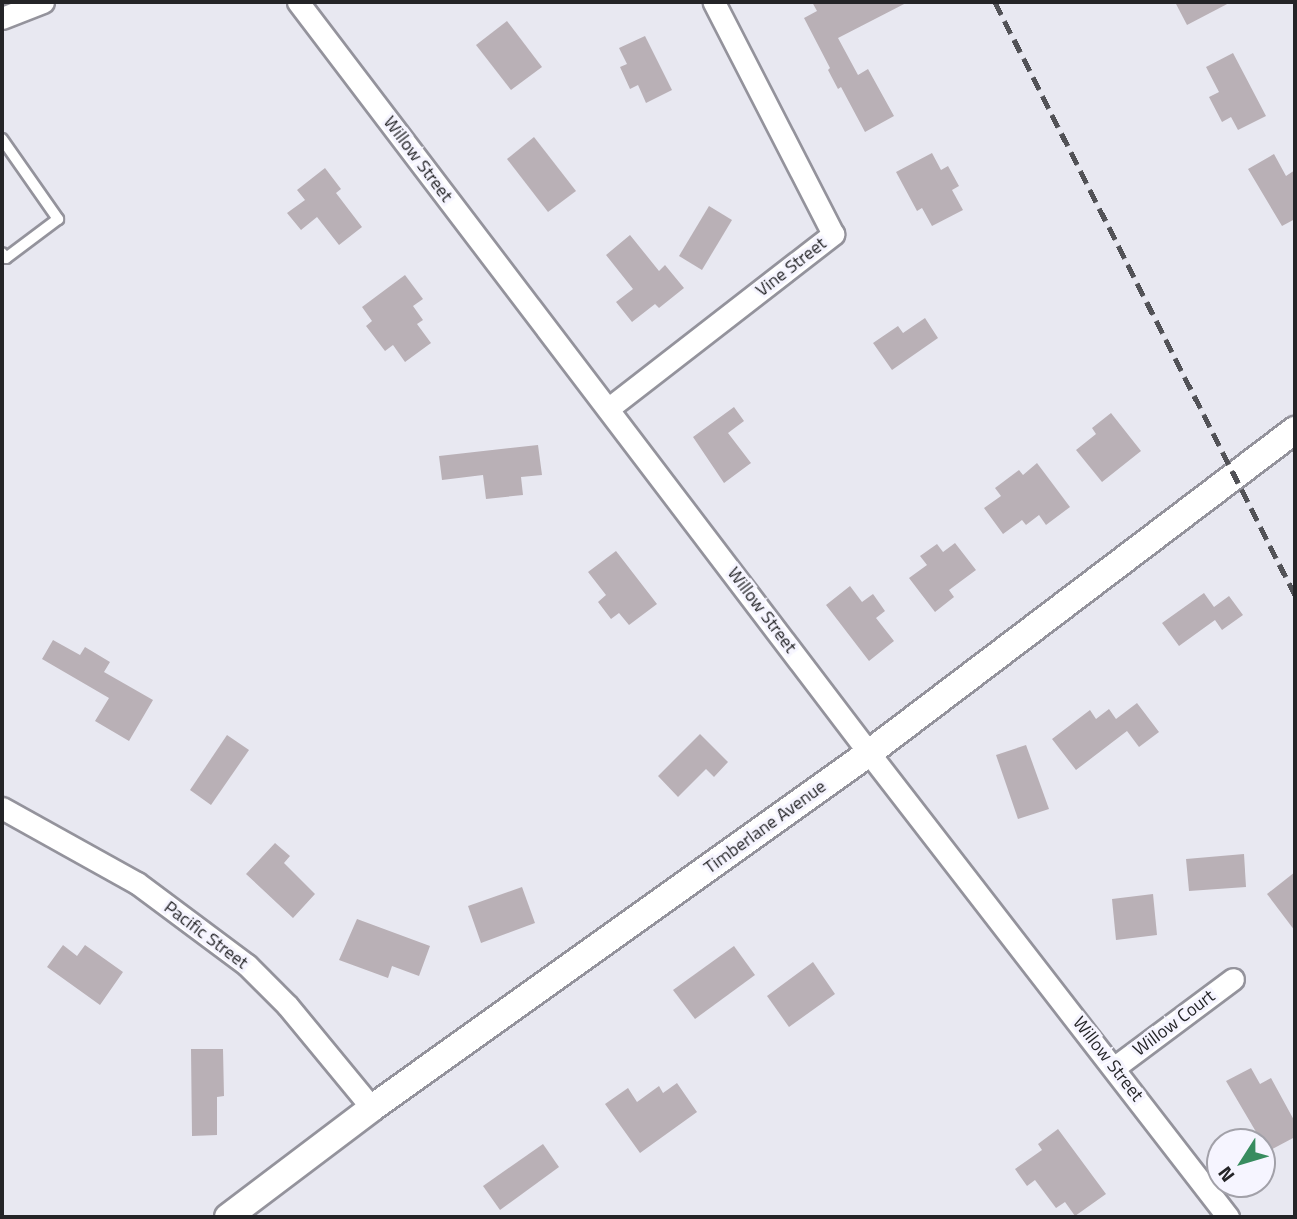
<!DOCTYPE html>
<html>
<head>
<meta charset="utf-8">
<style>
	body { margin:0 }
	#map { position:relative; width:1297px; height:1219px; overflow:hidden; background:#e8e8f1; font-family:"Titillium Web",sans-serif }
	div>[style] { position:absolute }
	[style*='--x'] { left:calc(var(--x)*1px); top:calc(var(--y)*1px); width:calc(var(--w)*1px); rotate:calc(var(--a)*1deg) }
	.building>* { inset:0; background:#b9b0b6 }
	.roads { filter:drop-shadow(2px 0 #94939c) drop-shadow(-2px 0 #94939c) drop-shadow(0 2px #94939c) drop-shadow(0 -2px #94939c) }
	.service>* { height:10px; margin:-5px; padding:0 5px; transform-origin:5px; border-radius:5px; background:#fff }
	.minor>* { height:21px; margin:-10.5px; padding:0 10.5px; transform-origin:10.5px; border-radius:10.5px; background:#fff }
	.tertiary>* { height:26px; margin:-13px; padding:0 13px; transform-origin:13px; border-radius:13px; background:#fff }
	.rail>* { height:5px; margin-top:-2.5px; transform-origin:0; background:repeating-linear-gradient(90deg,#525257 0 14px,transparent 0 21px) }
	span { translate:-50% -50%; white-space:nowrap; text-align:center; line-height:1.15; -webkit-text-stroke:6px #f6f5ff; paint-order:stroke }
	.street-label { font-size:18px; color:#242427 }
	.frame { position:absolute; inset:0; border:4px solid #242427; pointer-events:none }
	.north { position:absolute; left:1206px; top:1128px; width:70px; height:70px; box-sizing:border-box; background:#f6f5ff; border:2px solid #a2a1a9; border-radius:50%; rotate:233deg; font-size:19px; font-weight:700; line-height:28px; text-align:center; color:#242427 }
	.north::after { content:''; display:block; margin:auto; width:24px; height:32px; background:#388c5f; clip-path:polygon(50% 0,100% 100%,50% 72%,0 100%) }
</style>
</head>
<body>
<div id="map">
	<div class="building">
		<i style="clip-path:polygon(812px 2px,908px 2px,838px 38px,858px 75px,868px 69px,894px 116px,865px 132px,841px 87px,838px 89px,828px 70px,830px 68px,804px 18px,817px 11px)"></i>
		<i style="clip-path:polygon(1175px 2px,1231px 2px,1187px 25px)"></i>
		<i style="clip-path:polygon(507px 21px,542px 67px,511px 90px,476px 45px)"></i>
		<i style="clip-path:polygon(645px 36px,672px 90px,646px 103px,638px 85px,630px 89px,620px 67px,627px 64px,619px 48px)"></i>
		<i style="clip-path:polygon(1233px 53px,1266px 116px,1238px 130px,1231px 117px,1222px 122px,1209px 97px,1219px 92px,1206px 67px)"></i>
		<i style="clip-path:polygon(534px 137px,576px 191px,548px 212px,507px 159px)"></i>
		<i style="clip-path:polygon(932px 153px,941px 170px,948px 166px,959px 186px,952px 190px,963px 210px,932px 226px,922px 208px,917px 211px,896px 172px)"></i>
		<i style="clip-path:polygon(1274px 154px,1286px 176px,1295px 170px,1295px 219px,1282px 226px,1248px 169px)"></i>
		<i style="clip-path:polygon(325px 168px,341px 189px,336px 193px,362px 227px,339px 245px,317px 217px,301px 230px,287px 213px,305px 200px,297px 190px)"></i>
		<i style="clip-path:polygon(709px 206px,732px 220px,702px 270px,679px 256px)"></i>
		<i style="clip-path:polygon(630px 235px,659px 271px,665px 265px,684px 288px,659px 308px,655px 304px,632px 322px,616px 302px,633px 289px,606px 255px)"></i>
		<i style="clip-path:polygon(405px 275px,423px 299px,413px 306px,423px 320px,417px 324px,431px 343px,405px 362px,393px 345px,385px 351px,366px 326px,372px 321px,362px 307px)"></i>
		<i style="clip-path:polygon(925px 318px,938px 338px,892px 370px,873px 343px,898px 326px,903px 333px)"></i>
		<i style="clip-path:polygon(734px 407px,744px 421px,728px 433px,751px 463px,724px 483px,693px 437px)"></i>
		<i style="clip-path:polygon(1111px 413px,1141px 451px,1102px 482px,1076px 450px,1096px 434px,1092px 428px)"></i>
		<i style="clip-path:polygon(538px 445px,542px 475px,521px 477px,523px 495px,486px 499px,483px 475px,442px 480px,439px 456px)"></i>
		<i style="clip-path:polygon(1037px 463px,1070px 507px,1046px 525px,1039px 515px,1026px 525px,1022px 520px,1003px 534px,984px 508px,1001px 496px,995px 488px,1019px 470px,1023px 475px)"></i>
		<i style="clip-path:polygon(955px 543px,976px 570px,949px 590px,954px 597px,935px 612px,909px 578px,927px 565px,920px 556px,937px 544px,943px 552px)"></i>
		<i style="clip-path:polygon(616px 551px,657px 604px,629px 625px,619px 613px,611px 619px,598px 602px,606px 595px,588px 572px)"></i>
		<i style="clip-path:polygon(850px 586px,862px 602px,873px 594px,885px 611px,876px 618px,894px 641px,869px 661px,826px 605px)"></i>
		<i style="clip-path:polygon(1204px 593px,1214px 607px,1229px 596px,1243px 615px,1222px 630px,1215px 620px,1179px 646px,1162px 623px)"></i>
		<i style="clip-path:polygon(53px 640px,80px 655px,85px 647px,110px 662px,104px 672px,153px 700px,129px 741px,95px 721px,109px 698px,42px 659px)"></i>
		<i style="clip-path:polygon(1137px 703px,1159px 732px,1139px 747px,1127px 731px,1076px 770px,1052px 739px,1090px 710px,1096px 719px,1109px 709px,1116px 719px)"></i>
		<i style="clip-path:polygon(700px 734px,728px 762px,714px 777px,706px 769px,678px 797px,658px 776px)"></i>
		<i style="clip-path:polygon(227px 735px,249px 750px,211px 805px,190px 790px)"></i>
		<i style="clip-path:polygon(1026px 745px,1049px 809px,1018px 819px,996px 755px)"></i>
		<i style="clip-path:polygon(275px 843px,290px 856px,284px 863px,315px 894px,293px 918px,246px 874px)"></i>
		<i style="clip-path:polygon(1244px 854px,1246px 887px,1189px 891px,1186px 859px)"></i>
		<i style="clip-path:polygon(1295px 872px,1295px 931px,1267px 894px)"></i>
		<i style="clip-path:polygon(522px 887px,535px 923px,481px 943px,468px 906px)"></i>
		<i style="clip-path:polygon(1153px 894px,1157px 935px,1116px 940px,1112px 899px)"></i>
		<i style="clip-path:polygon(357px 919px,430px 946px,419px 976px,392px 966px,388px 978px,339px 960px)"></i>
		<i style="clip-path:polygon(63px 945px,77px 956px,85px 945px,123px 972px,100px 1005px,47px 967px)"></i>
		<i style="clip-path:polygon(734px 946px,755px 975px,695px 1019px,673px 990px)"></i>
		<i style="clip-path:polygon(813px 962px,835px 994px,789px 1027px,767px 996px)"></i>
		<i style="clip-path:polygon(191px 1049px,223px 1049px,224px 1096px,217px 1097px,217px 1135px,192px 1136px)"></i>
		<i style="clip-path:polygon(1251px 1068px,1260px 1084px,1271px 1078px,1295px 1122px,1295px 1137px,1265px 1153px,1262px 1142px,1226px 1081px)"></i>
		<i style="clip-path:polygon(677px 1083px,697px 1112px,640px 1153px,605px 1104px,628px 1088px,637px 1102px,659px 1086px,663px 1093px)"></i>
		<i style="clip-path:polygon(1058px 1129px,1106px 1194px,1075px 1216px,1065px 1202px,1056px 1208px,1035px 1180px,1027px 1186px,1015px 1169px,1042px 1150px,1038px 1144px)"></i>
		<i style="clip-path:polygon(543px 1144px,559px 1167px,500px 1210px,483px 1186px)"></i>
	</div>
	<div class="roads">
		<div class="service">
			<i style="--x:2;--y:139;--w:98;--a:55"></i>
			<i style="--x:58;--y:219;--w:65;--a:143.1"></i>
			<i style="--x:6;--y:258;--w:6;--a:-129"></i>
		</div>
		<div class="minor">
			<i style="--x:298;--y:2;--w:943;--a:52.75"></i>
			<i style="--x:869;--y:753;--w:587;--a:52.27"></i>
			<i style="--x:2;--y:18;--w:44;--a:-21.3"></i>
			<i style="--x:609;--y:408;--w:284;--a:-37.8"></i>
			<i style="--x:833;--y:234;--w:261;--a:-117.2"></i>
			<i style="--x:2;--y:808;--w:154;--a:29.1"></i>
			<i style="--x:137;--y:883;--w:137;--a:36.7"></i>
			<i style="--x:247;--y:965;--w:57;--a:45"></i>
			<i style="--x:287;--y:1005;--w:134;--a:50.5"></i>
			<i style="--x:1115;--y:1067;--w:147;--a:-36.7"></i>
		</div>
		<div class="tertiary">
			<i style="--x:228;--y:1217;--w:181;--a:-37.1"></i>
			<i style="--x:372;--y:1108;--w:611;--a:-35.54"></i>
			<i style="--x:869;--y:753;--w:535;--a:-37.17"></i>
		</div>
	</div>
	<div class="rail">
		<i style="--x:995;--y:2;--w:665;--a:63.17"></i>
	</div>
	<div class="street-label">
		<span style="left:418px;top:159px;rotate:53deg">Willow Street</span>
		<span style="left:791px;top:267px;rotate:-38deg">Vine Street</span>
		<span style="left:762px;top:610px;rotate:53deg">Willow Street</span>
		<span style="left:765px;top:827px;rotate:-36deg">Timberlane Avenue</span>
		<span style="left:206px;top:935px;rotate:37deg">Pacific Street</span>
		<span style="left:1174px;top:1023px;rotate:-37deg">Willow Court</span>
		<span style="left:1108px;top:1059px;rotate:52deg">Willow Street</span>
	</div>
	<div class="frame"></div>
	<div class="north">N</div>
</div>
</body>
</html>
